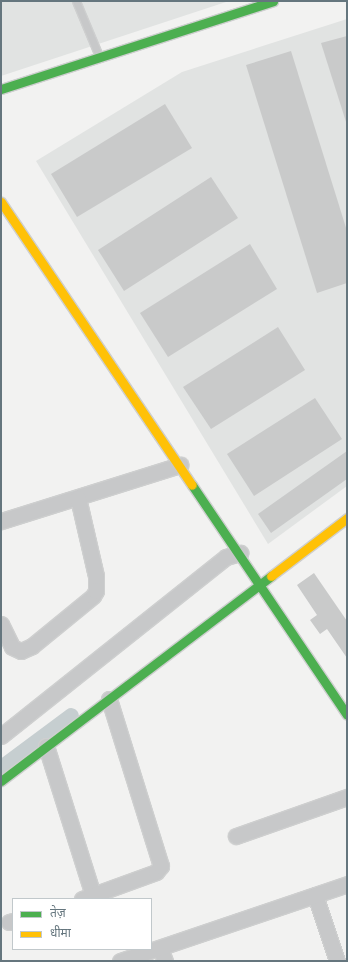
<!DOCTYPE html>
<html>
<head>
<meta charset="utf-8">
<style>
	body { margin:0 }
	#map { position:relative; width:348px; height:962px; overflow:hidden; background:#f2f2f1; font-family:Signika,"Noto Sans Devanagari",sans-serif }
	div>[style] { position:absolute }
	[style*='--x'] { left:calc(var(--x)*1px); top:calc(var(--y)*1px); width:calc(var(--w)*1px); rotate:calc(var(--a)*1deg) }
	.built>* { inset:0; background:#e1e3e2 }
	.canal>* { height:15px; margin:-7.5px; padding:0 7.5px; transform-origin:7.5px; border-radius:7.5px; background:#c6ced0 }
	.building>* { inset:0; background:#c9caca }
	.roads { filter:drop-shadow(1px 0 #cecfcf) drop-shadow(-1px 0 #cecfcf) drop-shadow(0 1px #cecfcf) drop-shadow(0 -1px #cecfcf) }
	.lane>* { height:7px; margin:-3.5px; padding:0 3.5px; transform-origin:3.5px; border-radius:3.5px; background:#c7c8c9 }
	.street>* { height:15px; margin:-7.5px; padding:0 7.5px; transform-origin:7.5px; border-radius:7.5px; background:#c7c8c9 }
	.fast>* { height:9px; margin:-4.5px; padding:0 4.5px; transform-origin:4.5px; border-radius:4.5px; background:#4caf50 }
	.slow>* { height:9px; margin:-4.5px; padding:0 4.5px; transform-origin:4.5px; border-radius:4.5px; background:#ffc107 }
	span { translate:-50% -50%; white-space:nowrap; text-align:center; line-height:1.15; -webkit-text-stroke:4px #fff; paint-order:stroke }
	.frame { position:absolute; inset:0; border:2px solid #65767e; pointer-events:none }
	.legend { position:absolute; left:12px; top:898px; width:140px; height:52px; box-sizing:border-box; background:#fff; border:1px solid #c1c8cb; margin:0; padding:5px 7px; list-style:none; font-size:12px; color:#65767e }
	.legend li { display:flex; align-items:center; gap:8px; height:20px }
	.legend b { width:20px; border:1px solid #c1c8cb }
</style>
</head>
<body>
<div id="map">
	<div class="built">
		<i style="clip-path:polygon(1px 1px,229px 1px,1px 76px)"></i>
		<i style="clip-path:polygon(347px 19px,347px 486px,268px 544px,36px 161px,182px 72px)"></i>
	</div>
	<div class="canal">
		<i style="--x:1;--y:767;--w:87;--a:-36.6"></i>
	</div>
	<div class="building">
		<i style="clip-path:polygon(347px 36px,347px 125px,321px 43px)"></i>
		<i style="clip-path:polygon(291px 51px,347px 231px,347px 283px,317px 293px,246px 65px)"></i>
		<i style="clip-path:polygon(165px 104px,192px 148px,77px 217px,51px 174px)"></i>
		<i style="clip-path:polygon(211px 177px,238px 218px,124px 291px,98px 250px)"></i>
		<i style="clip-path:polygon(250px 244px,277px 289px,168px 357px,140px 313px)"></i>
		<i style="clip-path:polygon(278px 327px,305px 370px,211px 429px,183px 387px)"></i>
		<i style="clip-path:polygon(315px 398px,342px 439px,254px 496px,227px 454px)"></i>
		<i style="clip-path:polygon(347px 451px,347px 479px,271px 533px,258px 514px)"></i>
		<i style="clip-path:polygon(314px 573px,347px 621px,347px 658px,327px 629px,320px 634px,310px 620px,317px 615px,297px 585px)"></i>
	</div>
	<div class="roads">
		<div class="lane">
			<i style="--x:76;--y:1;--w:60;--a:67.3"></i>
		</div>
		<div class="street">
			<i style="--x:1;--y:521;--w:188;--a:-17.4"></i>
			<i style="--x:1;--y:624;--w:25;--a:64"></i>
			<i style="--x:12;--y:647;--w:10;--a:24"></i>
			<i style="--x:21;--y:651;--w:12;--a:-24"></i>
			<i style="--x:32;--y:646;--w:79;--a:-39.3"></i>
			<i style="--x:93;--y:596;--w:6;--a:-59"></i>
			<i style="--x:96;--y:591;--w:15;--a:-90"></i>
			<i style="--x:96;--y:576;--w:80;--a:-103"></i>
			<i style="--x:1;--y:736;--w:288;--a:-38.5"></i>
			<i style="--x:226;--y:557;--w:15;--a:-16"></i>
			<i style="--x:46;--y:746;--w:156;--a:72.5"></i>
			<i style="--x:236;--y:836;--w:118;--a:-19.4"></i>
			<i style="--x:315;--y:895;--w:70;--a:71.6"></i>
			<i style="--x:82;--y:899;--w:79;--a:-20"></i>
			<i style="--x:156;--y:872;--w:8;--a:-50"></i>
			<i style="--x:161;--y:866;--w:175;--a:-107.3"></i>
			<i style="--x:9;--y:922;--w:4;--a:-14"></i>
			<i style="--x:160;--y:948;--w:14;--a:69"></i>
			<i style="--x:120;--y:961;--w:240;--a:-18.7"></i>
		</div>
		<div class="fast">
			<i style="--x:1;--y:89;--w:286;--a:-17.9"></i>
			<i style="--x:192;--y:485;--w:277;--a:56"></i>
			<i style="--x:1;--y:781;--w:339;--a:-37.2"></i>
		</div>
		<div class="slow">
			<i style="--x:1;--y:202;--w:341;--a:56"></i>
			<i style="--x:271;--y:576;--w:96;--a:-37.3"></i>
		</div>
	</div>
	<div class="frame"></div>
	<ul class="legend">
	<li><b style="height:5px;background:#4caf50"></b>तेज़</li>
	<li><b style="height:5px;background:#ffc107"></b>धीमा</li>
	</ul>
</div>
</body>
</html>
